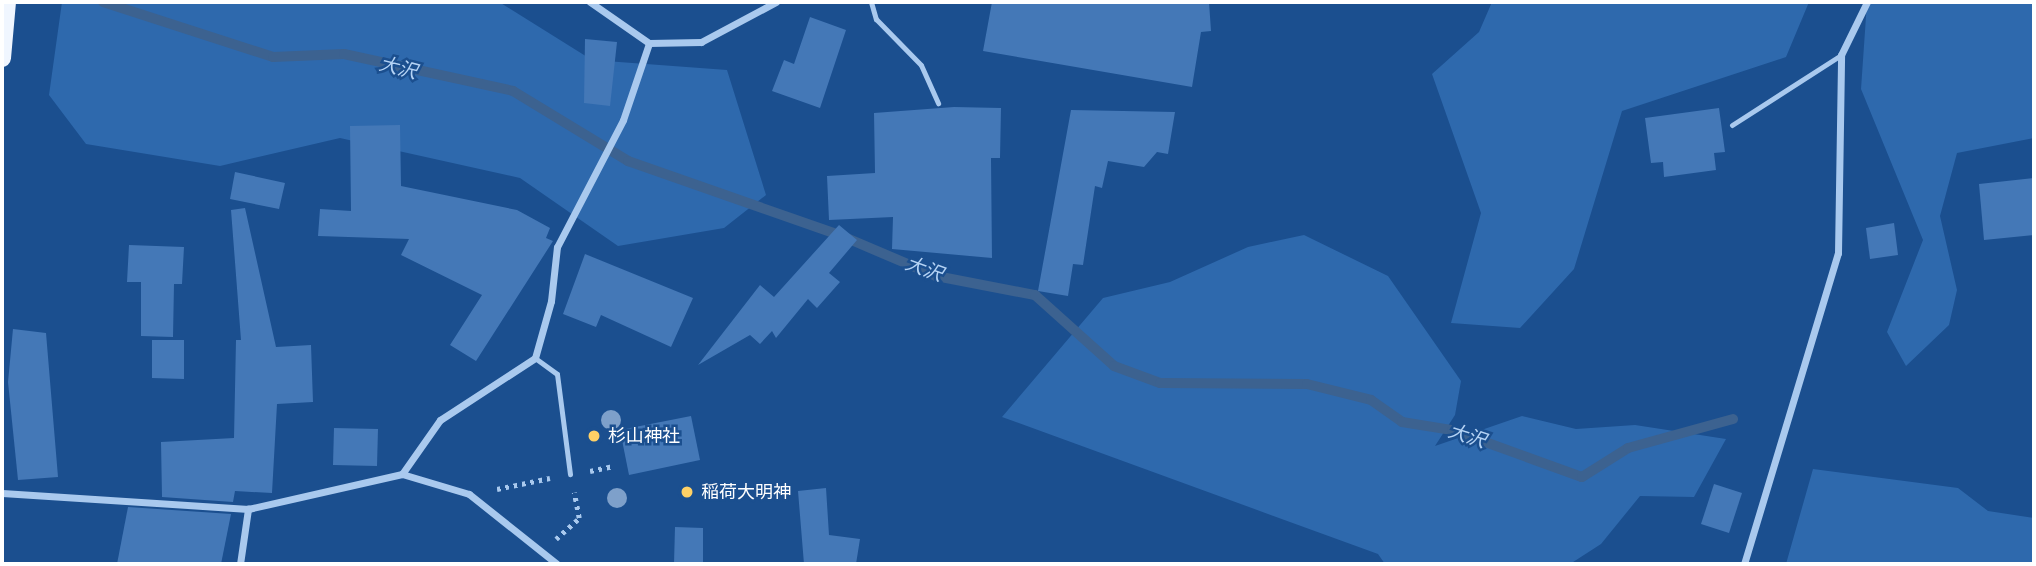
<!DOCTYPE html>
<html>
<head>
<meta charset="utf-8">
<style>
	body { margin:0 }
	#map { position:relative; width:2036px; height:566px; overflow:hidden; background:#1b4f8f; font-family:"Roboto Condensed","Noto Sans JP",sans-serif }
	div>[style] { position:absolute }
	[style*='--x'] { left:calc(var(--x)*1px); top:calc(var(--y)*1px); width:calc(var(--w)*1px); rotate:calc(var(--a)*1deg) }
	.green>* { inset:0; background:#2e69ad }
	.stream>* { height:10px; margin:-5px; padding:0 5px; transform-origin:5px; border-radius:5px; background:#3c6290 }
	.building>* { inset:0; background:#4478b7 }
	.path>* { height:4.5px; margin-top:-2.25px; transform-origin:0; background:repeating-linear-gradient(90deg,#a9c9ee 0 3.5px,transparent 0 8.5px) }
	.lane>* { height:5px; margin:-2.5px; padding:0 2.5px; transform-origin:2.5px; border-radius:2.5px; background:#a9c9ee }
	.street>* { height:7px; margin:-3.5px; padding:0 3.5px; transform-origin:3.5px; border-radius:3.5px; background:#a9c9ee }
	.primary>* { height:18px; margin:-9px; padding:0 9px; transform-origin:9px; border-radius:9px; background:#f0f6ff }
	.trees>* { width:20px; height:20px; margin:-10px; border-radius:50%; background:#7ea0ca }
	.dots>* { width:19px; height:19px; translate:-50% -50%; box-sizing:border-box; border:4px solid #1b4f8f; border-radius:50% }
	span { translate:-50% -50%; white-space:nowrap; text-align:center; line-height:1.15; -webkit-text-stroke:5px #1b4f8f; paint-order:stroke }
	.poi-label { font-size:18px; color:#fff }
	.left { translate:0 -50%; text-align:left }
	.water-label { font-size:19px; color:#b5d3f5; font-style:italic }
	.frame { position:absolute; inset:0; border:4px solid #fff; pointer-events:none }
</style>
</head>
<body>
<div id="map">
	<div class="green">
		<i style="clip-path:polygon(62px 2px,499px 2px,592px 60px,727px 70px,766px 195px,724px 228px,618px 246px,520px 178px,340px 138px,220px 166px,86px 144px,49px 95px)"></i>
		<i style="clip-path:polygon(1492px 2px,1809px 2px,1786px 57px,1622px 111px,1574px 269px,1520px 328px,1451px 323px,1481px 213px,1432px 74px,1479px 32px)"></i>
		<i style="clip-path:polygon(1867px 2px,2034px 2px,2034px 138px,1957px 153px,1940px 216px,1957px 290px,1949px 325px,1906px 366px,1887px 332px,1923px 240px,1861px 89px)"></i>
		<i style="clip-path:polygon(1304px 235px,1388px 276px,1461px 381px,1455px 415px,1435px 446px,1522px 416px,1576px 429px,1635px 425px,1726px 439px,1694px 497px,1640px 496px,1601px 544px,1570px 564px,1385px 564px,1378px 554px,1002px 417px,1103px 298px,1170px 282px,1248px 247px)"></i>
		<i style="clip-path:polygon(1813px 469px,1958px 488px,1988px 511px,2034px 518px,2034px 564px,1786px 564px)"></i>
	</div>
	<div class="stream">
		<i style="--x:103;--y:2;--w:179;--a:17.9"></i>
		<i style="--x:273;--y:57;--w:71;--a:-2.4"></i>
		<i style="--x:344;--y:54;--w:173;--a:12.3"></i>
		<i style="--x:513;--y:91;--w:135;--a:31.3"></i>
		<i style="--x:628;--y:161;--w:227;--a:19.3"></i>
		<i style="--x:842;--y:236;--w:102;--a:23.1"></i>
		<i style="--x:936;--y:276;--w:101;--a:10.9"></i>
		<i style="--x:1035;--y:295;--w:106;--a:41.9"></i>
		<i style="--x:1114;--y:366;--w:49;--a:20.3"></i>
		<i style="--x:1160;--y:383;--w:147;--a:0.4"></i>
		<i style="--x:1307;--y:384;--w:66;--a:14"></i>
		<i style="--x:1371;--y:400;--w:38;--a:35"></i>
		<i style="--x:1402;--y:422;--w:51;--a:9.1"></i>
		<i style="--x:1452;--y:430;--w:138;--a:19.9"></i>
		<i style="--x:1582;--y:477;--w:54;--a:-32.2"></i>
		<i style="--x:1628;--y:448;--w:109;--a:-15.4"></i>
	</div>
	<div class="building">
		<i style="clip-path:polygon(992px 2px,1209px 2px,1211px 31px,1201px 32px,1192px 87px,983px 51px)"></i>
		<i style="clip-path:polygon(810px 17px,846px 30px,820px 108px,772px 91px,784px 60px,794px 64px)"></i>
		<i style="clip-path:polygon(585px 39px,617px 42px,610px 106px,584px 103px)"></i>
		<i style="clip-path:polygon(954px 107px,1001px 108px,1000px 158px,991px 158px,992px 258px,892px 249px,893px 217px,829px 220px,827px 176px,875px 173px,874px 113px)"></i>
		<i style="clip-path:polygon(1719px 108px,1725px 152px,1714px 153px,1716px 170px,1664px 177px,1663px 162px,1651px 163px,1645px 118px)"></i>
		<i style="clip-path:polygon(1071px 110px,1175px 112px,1168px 154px,1157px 152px,1144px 167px,1108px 161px,1102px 188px,1095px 186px,1083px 265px,1073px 264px,1068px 296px,1038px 291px)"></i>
		<i style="clip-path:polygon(400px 125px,401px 186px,517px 210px,550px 228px,546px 238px,553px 241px,476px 361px,450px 345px,482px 295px,401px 255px,409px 239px,318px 236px,320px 209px,351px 211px,350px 126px)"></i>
		<i style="clip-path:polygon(235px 172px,285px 183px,279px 209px,230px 199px)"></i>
		<i style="clip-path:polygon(2034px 178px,2034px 235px,1984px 240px,1979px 184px)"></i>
		<i style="clip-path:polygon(245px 208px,276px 347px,311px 345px,313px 402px,277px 404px,272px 493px,235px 491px,233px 502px,162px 497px,161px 442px,234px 438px,236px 340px,241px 340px,231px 210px)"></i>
		<i style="clip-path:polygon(1894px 223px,1898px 255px,1870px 259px,1866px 228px)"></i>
		<i style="clip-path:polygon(839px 225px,857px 240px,829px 273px,840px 282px,817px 308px,808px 299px,776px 338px,772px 331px,760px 344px,750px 335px,698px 365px,760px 285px,774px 297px)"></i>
		<i style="clip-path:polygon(129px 245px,184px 247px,182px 284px,174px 284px,173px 337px,141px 336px,141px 282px,127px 282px)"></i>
		<i style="clip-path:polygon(585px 254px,693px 298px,671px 347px,601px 315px,596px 327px,563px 314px)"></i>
		<i style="clip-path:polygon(13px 329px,46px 333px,58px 477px,18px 480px,8px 382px)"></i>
		<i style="clip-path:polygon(152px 340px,184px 340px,184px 379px,152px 378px)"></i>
		<i style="clip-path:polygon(691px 416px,700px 460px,629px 475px,620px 430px)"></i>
		<i style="clip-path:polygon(334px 428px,378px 429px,377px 466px,333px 465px)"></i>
		<i style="clip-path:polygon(1714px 484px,1742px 493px,1729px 533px,1701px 524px)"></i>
		<i style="clip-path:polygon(826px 488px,829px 535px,860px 539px,856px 564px,804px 564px,798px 491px)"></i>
		<i style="clip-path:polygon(128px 507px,231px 514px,221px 564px,117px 564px)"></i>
		<i style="clip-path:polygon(675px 527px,703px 528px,703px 564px,674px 564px)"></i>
	</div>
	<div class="path">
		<i style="--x:590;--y:471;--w:24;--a:-12"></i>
		<i style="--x:497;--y:489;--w:54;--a:-11.7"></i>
		<i style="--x:556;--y:539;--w:31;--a:-42"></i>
		<i style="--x:579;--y:518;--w:26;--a:-101"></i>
	</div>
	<div class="lane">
		<i style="--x:871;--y:2;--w:18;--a:74"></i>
		<i style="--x:876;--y:19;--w:64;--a:45.6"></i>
		<i style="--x:921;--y:65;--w:42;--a:65.9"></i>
		<i style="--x:1732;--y:125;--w:130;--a:-32.7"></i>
		<i style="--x:535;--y:358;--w:27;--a:36"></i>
		<i style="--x:557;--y:374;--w:101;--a:82.6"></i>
	</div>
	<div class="street">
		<i style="--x:590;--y:2;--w:72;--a:34.8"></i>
		<i style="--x:649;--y:43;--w:52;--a:-1.1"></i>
		<i style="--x:701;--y:42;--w:85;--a:-28.1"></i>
		<i style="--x:402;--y:474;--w:66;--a:-54.9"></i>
		<i style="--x:440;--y:420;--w:113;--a:-33.1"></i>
		<i style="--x:535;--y:358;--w:59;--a:-74.3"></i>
		<i style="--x:551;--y:301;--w:54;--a:-83.7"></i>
		<i style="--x:557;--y:247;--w:143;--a:-62.5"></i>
		<i style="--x:623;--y:120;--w:81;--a:-71.3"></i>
		<i style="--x:2;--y:493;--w:247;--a:3.7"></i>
		<i style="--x:248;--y:509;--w:158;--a:-12.8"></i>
		<i style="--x:402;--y:474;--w:70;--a:16.6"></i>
		<i style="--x:469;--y:494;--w:112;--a:38.5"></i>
		<i style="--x:240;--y:564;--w:56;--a:-81.7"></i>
		<i style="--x:1744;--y:564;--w:325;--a:-73.2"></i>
		<i style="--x:1838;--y:253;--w:198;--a:-89.1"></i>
		<i style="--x:1841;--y:55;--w:59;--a:-63.9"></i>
	</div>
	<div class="primary">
		<i style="--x:2;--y:58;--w:56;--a:-84.9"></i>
	</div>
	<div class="trees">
		<i style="left:611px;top:420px"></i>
		<i style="left:617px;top:498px"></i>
	</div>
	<div class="dots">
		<i style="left:594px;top:436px;background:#ffd166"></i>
		<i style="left:687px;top:492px;background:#ffd166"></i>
	</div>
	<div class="poi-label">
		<span class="left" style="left:608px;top:436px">杉山神社</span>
		<span class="left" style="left:701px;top:492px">稲荷大明神</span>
	</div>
	<div class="water-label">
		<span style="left:398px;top:68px;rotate:14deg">大沢</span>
		<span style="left:924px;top:269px;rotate:20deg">大沢</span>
		<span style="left:1467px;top:436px;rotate:18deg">大沢</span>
	</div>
	<div class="frame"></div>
</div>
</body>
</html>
